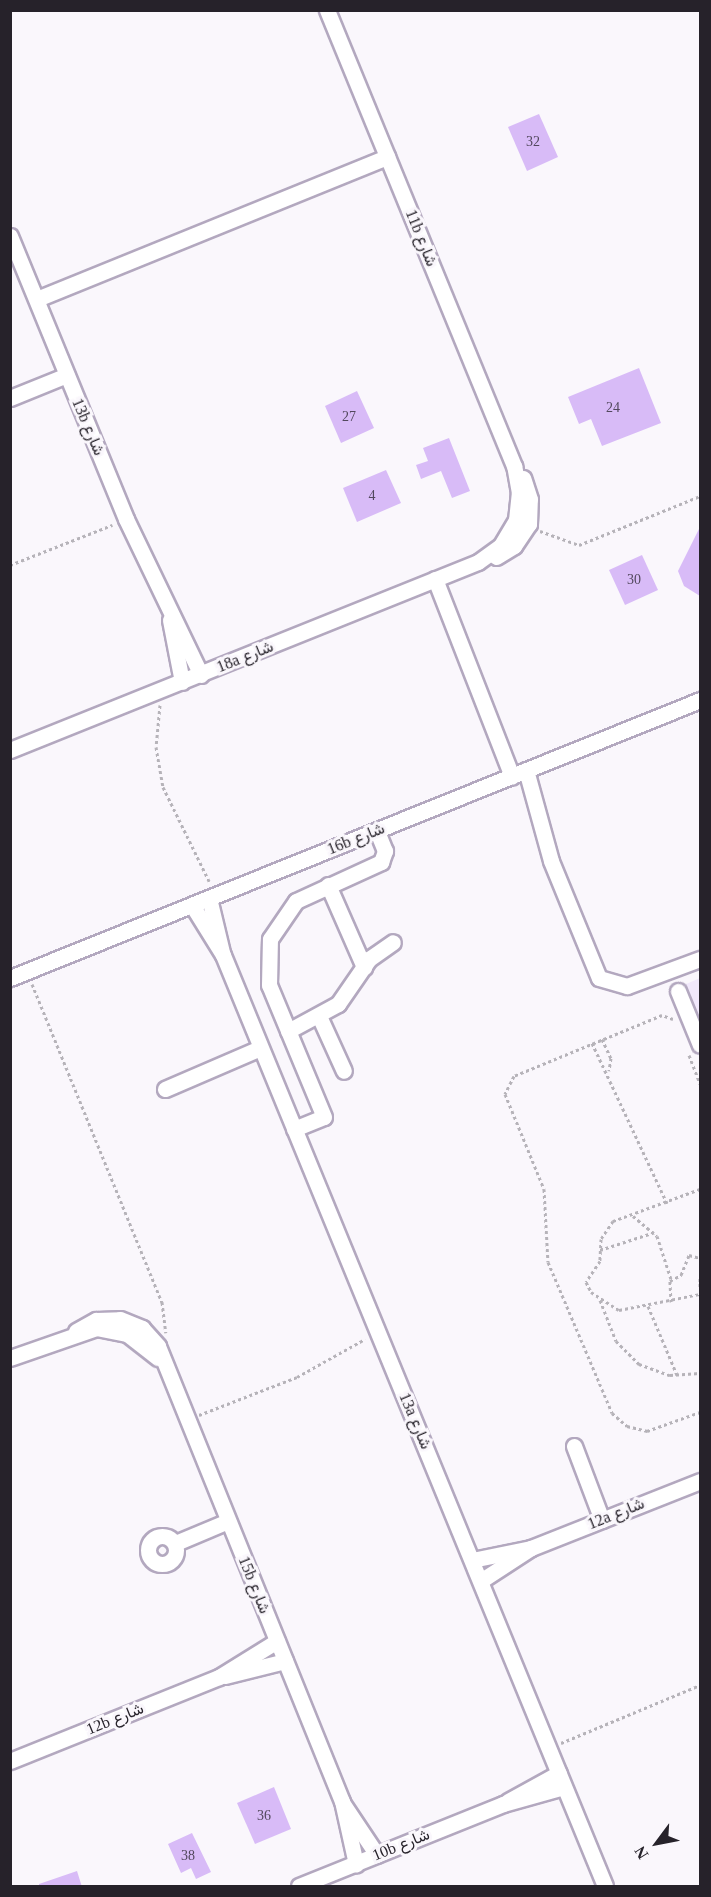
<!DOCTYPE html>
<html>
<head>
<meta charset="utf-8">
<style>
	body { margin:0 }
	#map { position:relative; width:711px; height:1897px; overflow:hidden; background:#faf7fc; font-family:"Times New Roman",Vazirmatn,serif }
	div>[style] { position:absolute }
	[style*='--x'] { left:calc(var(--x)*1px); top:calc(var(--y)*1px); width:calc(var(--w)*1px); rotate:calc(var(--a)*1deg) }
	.built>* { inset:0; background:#f1e8fb }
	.building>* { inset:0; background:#d8bbf7 }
	.path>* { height:3px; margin-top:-1.5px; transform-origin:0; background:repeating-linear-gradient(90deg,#b6b3b9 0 3px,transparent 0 6px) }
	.roads { filter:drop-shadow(2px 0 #b3a8bf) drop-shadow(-2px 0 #b3a8bf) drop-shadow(0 2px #b3a8bf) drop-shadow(0 -2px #b3a8bf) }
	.minor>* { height:15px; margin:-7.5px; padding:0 7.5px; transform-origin:7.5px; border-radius:7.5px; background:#fff }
	.minor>.ring { margin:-7.5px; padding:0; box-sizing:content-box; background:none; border:15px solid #fff; border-radius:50% }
	span { translate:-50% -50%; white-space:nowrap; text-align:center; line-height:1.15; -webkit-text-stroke:6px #faf7fc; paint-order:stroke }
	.number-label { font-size:14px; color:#52485d }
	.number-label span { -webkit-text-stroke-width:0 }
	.street-label { font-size:16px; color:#26222a }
	.frame { position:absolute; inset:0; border:12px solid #26222a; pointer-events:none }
	.north { position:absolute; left:627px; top:1813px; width:60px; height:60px; -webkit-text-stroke:4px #faf7fc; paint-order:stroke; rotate:238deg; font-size:16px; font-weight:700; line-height:24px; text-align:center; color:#26222a }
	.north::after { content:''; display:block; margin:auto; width:21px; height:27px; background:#26222a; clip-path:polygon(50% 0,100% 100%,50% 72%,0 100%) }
</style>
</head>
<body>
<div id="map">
	<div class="built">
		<i style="clip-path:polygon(700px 978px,700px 1025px,684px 985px)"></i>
	</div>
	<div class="building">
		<i style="clip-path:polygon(539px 114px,558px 157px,527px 171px,508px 127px)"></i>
		<i style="clip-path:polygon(639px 368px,661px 423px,602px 446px,591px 419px,579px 424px,568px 397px)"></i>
		<i style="clip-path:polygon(357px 391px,374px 428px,341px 443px,325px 406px)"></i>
		<i style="clip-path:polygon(449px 438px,470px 491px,452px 498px,441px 471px,421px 479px,416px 465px,428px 461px,423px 448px)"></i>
		<i style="clip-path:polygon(386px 470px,401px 503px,357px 522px,343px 488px)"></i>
		<i style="clip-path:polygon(700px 527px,700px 596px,684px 586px,678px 571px)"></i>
		<i style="clip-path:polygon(642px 555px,658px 590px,625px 605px,609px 570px)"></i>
		<i style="clip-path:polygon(274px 1787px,291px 1829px,255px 1844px,237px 1803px)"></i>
		<i style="clip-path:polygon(192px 1833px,211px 1872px,196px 1879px,191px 1868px,181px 1873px,168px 1844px)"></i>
		<i style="clip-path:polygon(77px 1871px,82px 1887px,39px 1887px,39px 1884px)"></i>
	</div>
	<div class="path">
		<i style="--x:540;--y:531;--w:41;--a:19.7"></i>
		<i style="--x:579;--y:545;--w:131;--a:-22"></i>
		<i style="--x:10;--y:565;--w:110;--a:-21.4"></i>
		<i style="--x:160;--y:705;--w:42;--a:95.4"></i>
		<i style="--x:156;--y:747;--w:41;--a:80.1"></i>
		<i style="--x:163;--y:787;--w:105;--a:63.9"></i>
		<i style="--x:32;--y:984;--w:344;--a:67.8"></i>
		<i style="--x:162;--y:1302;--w:31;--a:83"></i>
		<i style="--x:673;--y:1019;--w:12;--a:-160"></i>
		<i style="--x:662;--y:1015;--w:160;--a:157.6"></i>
		<i style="--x:514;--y:1076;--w:20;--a:117"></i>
		<i style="--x:505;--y:1094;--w:103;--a:67.7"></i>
		<i style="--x:544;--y:1189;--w:73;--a:86.9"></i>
		<i style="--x:548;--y:1262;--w:164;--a:67"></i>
		<i style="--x:612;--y:1413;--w:20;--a:41"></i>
		<i style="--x:627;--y:1426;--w:21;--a:14"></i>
		<i style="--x:647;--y:1431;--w:56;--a:-19.7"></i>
		<i style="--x:602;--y:1039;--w:21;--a:65"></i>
		<i style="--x:611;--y:1058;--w:13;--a:99"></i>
		<i style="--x:592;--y:1043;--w:177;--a:64.9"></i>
		<i style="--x:689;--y:1055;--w:31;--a:69"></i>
		<i style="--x:700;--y:1189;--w:93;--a:159.8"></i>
		<i style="--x:613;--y:1221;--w:22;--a:124"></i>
		<i style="--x:601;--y:1239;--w:22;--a:93"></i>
		<i style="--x:600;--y:1261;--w:25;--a:124"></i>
		<i style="--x:586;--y:1282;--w:11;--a:63"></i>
		<i style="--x:591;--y:1292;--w:33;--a:33"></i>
		<i style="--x:619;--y:1310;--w:83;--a:-11.2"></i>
		<i style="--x:633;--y:1216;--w:31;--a:40"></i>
		<i style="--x:657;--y:1236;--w:45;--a:72"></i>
		<i style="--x:600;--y:1250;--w:58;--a:-18.1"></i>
		<i style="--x:700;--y:1278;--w:11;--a:90"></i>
		<i style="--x:600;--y:1300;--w:44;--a:68.7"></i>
		<i style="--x:616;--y:1341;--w:33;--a:45"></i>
		<i style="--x:639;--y:1364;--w:33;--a:20"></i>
		<i style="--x:670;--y:1375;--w:30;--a:-4"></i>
		<i style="--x:671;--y:1302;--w:21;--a:-93"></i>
		<i style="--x:670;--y:1281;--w:13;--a:-29"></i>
		<i style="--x:681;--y:1275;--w:22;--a:-68"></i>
		<i style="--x:689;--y:1255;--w:11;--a:15"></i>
		<i style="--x:648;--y:1306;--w:75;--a:67.2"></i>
		<i style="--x:199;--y:1415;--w:105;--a:-21.2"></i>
		<i style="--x:297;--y:1377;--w:78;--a:-29.2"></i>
		<i style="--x:561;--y:1743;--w:151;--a:-22.6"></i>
	</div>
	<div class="roads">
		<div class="minor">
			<i style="--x:10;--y:236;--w:306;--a:67.7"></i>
			<i style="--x:126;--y:519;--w:173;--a:64.3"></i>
			<i style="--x:37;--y:299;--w:378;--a:-22.1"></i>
			<i style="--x:10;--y:398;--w:61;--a:-22"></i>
			<i style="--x:496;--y:557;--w:21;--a:-31"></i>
			<i style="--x:514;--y:546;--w:27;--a:-56"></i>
			<i style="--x:529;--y:524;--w:25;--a:-88"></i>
			<i style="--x:530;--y:499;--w:22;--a:-108"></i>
			<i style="--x:435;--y:579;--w:212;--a:68.7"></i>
			<i style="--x:170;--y:620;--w:63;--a:79"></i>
			<i style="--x:10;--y:750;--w:504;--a:-21.89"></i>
			<i style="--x:478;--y:562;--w:29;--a:-36"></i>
			<i style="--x:501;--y:545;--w:29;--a:-59"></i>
			<i style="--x:516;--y:520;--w:27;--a:-84"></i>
			<i style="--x:519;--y:493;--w:27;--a:-100"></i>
			<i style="--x:514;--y:466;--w:493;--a:-112.3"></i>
			<i style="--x:526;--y:770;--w:94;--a:74.6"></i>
			<i style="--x:551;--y:861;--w:126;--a:67.7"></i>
			<i style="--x:599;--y:978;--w:29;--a:16"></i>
			<i style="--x:627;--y:986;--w:78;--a:-20.3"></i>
			<i style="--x:328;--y:885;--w:90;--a:66.3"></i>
			<i style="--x:209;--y:898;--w:56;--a:76.5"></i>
			<i style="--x:192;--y:905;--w:59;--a:58.2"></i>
			<i style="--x:223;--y:955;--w:1006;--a:67.69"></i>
			<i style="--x:10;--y:978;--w:744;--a:-21.94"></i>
			<i style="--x:678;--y:991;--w:58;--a:67.8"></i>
			<i style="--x:319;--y:1016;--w:60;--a:65.6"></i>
			<i style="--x:288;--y:1031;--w:57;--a:-28.4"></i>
			<i style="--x:338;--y:1004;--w:55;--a:-55.4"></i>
			<i style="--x:369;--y:959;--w:29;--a:-35"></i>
			<i style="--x:165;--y:1089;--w:103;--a:-23.3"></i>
			<i style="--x:294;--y:1129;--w:32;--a:-22"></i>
			<i style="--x:324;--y:1117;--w:143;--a:-112.6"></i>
			<i style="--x:269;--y:985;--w:46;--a:-88.8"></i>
			<i style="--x:270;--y:939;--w:46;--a:-55.6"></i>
			<i style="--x:296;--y:901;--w:94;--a:-24.6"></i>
			<i style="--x:381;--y:862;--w:12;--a:-70"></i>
			<i style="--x:385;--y:851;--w:22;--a:-112"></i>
			<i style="--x:76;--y:1331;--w:23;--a:-29"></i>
			<i style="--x:96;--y:1320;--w:24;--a:-2"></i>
			<i style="--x:120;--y:1319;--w:24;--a:22"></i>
			<i style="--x:142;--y:1328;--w:24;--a:48"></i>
			<i style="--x:158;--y:1346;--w:491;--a:68"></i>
			<i style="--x:342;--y:1801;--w:65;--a:77.5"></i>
			<i style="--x:10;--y:1358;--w:91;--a:-19.2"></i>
			<i style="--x:96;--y:1328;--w:32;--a:11"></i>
			<i style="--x:127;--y:1334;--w:39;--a:38"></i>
			<i style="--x:574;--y:1446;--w:79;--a:69.3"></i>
			<i class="ring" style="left:148px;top:1536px;width:13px;height:13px"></i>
			<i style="--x:178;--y:1542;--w:54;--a:-22.8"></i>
			<i style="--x:472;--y:1560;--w:60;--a:-11.5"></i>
			<i style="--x:482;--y:1580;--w:59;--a:-33.1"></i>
			<i style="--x:531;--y:1548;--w:182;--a:-21.6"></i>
			<i style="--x:225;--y:1676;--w:62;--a:-14"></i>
			<i style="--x:10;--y:1761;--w:225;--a:-21.9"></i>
			<i style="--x:219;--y:1677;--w:68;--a:-31.8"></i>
			<i style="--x:508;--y:1801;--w:58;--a:-28.8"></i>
			<i style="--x:343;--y:1804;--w:61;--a:56.3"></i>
			<i style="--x:299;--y:1886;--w:220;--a:-21.9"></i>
			<i style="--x:503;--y:1804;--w:63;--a:-15.6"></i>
		</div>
	</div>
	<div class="number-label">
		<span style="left:533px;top:142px">32</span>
		<span style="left:613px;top:408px">24</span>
		<span style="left:349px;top:417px">27</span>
		<span style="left:372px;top:496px">4</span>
		<span style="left:634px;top:580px">30</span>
		<span style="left:264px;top:1816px">36</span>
		<span style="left:188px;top:1856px">38</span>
	</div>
	<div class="street-label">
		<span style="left:421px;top:238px;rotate:68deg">11b شارع</span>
		<span style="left:88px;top:427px;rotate:67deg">13b شارع</span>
		<span style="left:245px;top:657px;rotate:-22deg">18a شارع</span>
		<span style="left:356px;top:839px;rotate:-22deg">16b شارع</span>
		<span style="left:415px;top:1421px;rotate:67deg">13a شارع</span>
		<span style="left:616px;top:1514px;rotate:-22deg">12a شارع</span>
		<span style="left:254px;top:1585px;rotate:68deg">15b شارع</span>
		<span style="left:115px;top:1719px;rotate:-22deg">12b شارع</span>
		<span style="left:401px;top:1845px;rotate:-22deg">10b شارع</span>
	</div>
	<div class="frame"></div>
	<div class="north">N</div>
</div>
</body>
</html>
